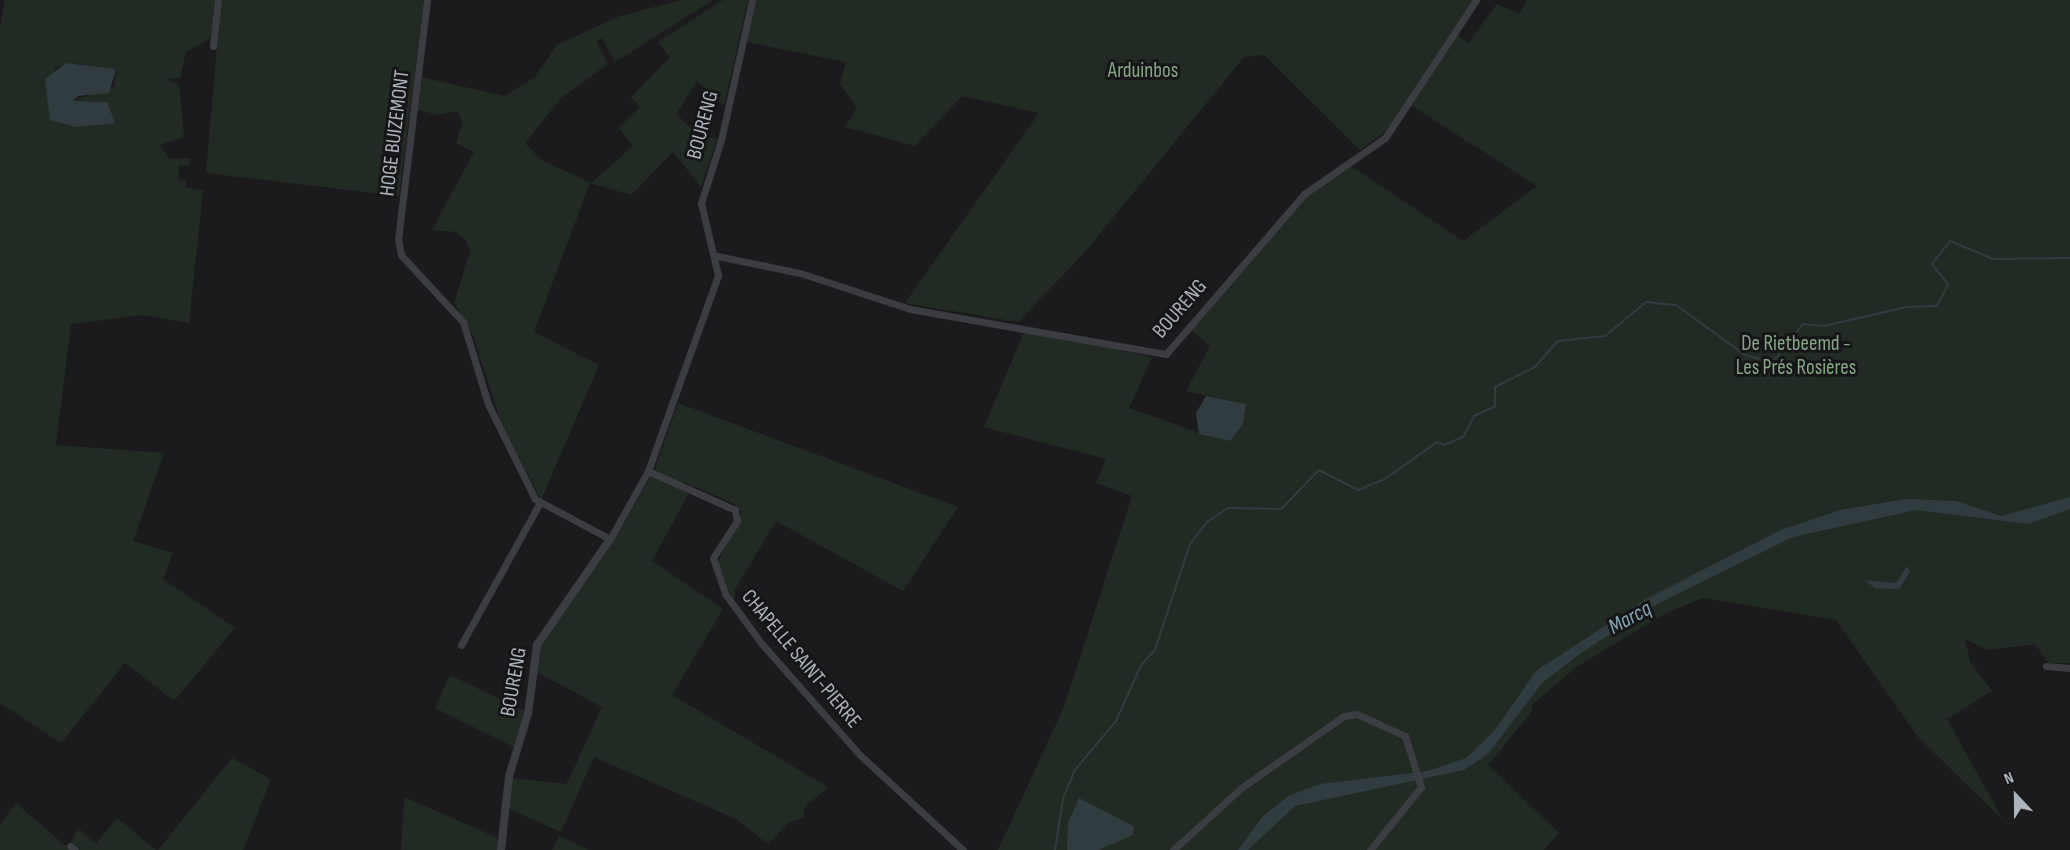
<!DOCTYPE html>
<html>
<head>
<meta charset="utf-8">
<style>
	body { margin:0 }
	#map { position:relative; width:2070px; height:850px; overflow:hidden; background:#1b1b1d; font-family:"Sofia Sans Condensed",sans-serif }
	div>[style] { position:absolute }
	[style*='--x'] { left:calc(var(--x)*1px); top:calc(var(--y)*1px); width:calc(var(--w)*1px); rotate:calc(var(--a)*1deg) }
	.green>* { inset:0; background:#222b23 }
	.water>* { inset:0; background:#313c41 }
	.stream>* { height:2px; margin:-1px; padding:0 1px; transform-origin:1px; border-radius:1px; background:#313c41 }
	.minor>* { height:7px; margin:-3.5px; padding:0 3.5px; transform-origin:3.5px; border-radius:3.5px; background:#3c3d42 }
	.tertiary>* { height:8px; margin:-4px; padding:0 4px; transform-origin:4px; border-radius:4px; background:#3c3d42 }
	span { translate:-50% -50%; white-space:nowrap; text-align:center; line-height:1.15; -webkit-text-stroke:6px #161618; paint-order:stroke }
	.park-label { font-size:21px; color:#87a686 }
	.street-label { font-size:21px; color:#aeb4bc }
	.water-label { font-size:22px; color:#86a5b5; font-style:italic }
	.north { position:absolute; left:1986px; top:766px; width:60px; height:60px; -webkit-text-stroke:4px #161618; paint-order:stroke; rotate:338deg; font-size:16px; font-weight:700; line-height:24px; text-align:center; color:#aeb4bc }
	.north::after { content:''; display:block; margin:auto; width:21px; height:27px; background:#aeb4bc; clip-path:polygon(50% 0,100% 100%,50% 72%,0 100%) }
</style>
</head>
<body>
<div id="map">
	<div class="green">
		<i style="clip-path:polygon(evenodd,5px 0,216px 0,212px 37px,186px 52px,180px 78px,167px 79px,179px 85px,184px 137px,159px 145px,170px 159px,190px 158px,189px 166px,179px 165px,179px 180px,186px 181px,185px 188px,203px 190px,189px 323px,144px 315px,71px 324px,56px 445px,164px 453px,133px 541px,173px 553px,163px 579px,235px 628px,174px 701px,125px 663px,61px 743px,0 703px,0 29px,5px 0,72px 63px,116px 69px,114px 87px,73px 101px,107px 102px,51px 120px,55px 67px,72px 63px)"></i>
		<i style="clip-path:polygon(221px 0,424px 0,399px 196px,206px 173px)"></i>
		<i style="clip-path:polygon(682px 0,713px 0,615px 62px,602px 38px,596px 41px,608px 64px,561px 98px,525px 143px,541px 160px,591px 183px,633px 146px,619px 128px,640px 107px,631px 97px,670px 57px,658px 42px,723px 0,748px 0,724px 106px,697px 81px,676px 114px,696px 133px,717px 139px,701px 187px,673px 152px,631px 195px,590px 183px,534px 332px,599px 365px,541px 500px,502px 425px,473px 335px,454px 303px,470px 252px,466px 240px,456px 232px,432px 230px,474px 152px,456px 143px,462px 124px,458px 111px,437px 115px,417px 109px,421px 77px,504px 96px,534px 78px,557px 45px,620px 16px)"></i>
		<i style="clip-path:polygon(755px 0,1473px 0,1387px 130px,1360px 150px,1264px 55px,1244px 57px,1085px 252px,1018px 322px,905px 303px,1039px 113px,962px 96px,915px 146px,845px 127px,857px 108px,840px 84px,846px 62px,746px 42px)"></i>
		<i style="clip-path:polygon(1527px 0,2070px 0,2070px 663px,2049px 663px,2035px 644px,1987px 650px,1965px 639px,1970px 662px,1992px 691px,1947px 719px,2003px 820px,1918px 737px,1836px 620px,1703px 598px,1666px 613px,1575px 668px,1531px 706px,1533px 710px,1488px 765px,1559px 833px,1544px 850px,998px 850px,1064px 707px,1132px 496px,1096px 483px,1106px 459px,984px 427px,1025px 330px,1152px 357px,1129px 408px,1208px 436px,1221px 438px,1243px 424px,1246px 404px,1186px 391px,1210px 346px,1191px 330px,1303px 199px,1331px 176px,1348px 164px,1463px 241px,1537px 186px,1411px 105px,1456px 34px,1468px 43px,1497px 4px,1519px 14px)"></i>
		<i style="clip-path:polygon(678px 403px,958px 507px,903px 591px,776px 521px,735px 589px,734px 602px,717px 564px,742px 512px,733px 503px,683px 482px,680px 487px,690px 491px,652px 561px,723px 609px,672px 695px,828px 787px,805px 807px,803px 818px,788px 823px,768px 844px,736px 819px,594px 757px,561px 832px,509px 809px,511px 778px,567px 784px,602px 707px,535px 671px,540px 646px,616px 537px,654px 471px)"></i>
		<i style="clip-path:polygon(450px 675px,526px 712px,514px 747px,435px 708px)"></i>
		<i style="clip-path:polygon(232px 758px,271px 779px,243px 850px,158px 850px)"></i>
		<i style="clip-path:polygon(404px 797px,500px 839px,498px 850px,401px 850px)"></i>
		<i style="clip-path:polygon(16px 803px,70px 850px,0 850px,0 825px)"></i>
		<i style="clip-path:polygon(117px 818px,156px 850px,80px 850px,71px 842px,78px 828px,96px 844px)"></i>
		<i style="clip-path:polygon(559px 836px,589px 850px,552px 850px)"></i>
	</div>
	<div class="water">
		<i style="clip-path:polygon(66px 63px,116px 69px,109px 93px,78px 96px,73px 101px,107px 102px,115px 123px,76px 127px,50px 120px,45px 79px)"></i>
		<i style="clip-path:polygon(1206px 396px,1246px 404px,1243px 424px,1230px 441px,1199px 434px,1196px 413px)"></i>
		<i style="clip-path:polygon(2070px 497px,2070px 509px,2028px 524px,1916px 510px,1793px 537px,1657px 604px,1581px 653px,1542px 683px,1488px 754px,1464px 770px,1295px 806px,1248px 850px,1238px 850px,1263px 816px,1290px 795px,1320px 784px,1428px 771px,1466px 758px,1495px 730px,1536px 671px,1646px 599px,1781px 530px,1840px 510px,1906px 499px,1956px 501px,2001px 516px)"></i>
		<i style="clip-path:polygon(1907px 566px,1910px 572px,1899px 589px,1875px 588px,1864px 580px,1896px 583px)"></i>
		<i style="clip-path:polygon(1079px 798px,1134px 826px,1133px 835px,1099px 850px,1067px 850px,1068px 823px)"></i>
	</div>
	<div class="stream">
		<i style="--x:1055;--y:850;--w:52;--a:-81.1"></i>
		<i style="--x:1063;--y:799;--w:31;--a:-68"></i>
		<i style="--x:1075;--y:770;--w:64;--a:-50.1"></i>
		<i style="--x:1116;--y:721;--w:61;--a:-65.9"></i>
		<i style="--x:1141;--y:665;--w:21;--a:-47"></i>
		<i style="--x:1155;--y:650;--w:112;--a:-71.7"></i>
		<i style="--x:1190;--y:544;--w:28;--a:-52"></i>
		<i style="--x:1207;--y:522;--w:25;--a:-34"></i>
		<i style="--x:1228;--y:508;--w:53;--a:1.1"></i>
		<i style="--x:1281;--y:509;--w:54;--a:-45.7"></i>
		<i style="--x:1319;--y:470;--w:44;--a:27.1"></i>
		<i style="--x:1358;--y:490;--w:29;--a:-22"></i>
		<i style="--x:1385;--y:479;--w:64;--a:-35.4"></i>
		<i style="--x:1437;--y:442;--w:8;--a:23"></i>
		<i style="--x:1444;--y:445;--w:21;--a:-23"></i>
		<i style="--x:1463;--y:437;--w:24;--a:-62"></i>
		<i style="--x:1474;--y:416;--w:23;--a:-25"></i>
		<i style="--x:1495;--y:406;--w:19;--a:-90"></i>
		<i style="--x:1495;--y:387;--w:45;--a:-26.6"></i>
		<i style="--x:1535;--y:367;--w:35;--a:-49"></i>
		<i style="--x:1558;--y:341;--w:47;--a:-6.1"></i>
		<i style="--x:1605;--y:336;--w:53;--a:-39.7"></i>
		<i style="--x:1646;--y:302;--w:30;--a:6"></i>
		<i style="--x:1676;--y:305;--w:85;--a:35.9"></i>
		<i style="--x:1745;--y:355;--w:29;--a:14"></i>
		<i style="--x:1773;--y:362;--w:48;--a:-51.7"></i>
		<i style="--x:1803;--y:324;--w:21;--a:5"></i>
		<i style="--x:1824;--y:326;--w:85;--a:-12.9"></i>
		<i style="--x:1907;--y:307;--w:30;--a:-2"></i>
		<i style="--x:1937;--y:306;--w:25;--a:-63"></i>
		<i style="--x:1948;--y:284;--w:26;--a:-129"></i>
		<i style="--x:1932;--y:264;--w:29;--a:-52"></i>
		<i style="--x:1950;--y:241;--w:47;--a:22.7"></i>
		<i style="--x:1993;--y:259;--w:77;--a:-0.7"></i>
	</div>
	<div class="minor">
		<i style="--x:427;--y:0;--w:241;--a:96.9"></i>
		<i style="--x:398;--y:239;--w:16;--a:79"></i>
		<i style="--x:401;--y:255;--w:91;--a:47.2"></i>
		<i style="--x:463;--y:322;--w:86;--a:73"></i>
		<i style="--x:488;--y:404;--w:106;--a:63.7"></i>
		<i style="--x:535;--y:499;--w:85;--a:28.1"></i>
		<i style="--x:610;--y:539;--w:78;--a:-60.8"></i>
		<i style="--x:648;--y:471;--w:208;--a:-70.3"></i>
		<i style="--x:718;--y:275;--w:74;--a:-103.3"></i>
		<i style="--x:701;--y:203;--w:66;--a:-72.4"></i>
		<i style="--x:721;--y:140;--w:143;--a:-77.5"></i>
		<i style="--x:213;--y:46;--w:46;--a:-83.8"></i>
		<i style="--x:717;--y:256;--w:85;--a:11.6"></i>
		<i style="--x:800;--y:273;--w:116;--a:18.1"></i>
		<i style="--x:910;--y:309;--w:260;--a:10"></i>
		<i style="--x:1166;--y:354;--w:211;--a:-49.2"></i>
		<i style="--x:1304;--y:194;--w:98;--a:-34.7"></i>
		<i style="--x:1385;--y:138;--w:165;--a:-56.6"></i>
		<i style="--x:648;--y:471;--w:95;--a:24.1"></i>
		<i style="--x:735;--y:510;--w:11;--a:80"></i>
		<i style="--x:737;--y:521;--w:44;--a:123"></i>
		<i style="--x:713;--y:558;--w:39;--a:71"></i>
		<i style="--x:726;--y:595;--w:61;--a:53.7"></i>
		<i style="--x:762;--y:644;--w:148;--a:48.6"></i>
		<i style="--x:860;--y:755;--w:140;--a:42.7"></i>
		<i style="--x:461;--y:645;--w:161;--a:-61"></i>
		<i style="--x:2046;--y:666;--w:24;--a:5"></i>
		<i style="--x:70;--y:846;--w:6;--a:39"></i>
		<i style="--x:1173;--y:850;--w:92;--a:-42.4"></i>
		<i style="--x:1241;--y:788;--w:126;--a:-35"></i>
		<i style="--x:1344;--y:716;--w:13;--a:-9"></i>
		<i style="--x:1357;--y:714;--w:53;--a:24.6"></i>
		<i style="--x:1405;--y:736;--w:53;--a:72.6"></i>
		<i style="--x:1421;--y:787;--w:81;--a:129"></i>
	</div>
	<div class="tertiary">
		<i style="--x:501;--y:850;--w:74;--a:-83.8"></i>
		<i style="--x:509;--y:776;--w:65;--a:-73"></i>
		<i style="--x:528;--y:714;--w:70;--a:-82.6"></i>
		<i style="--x:537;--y:645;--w:129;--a:-55.4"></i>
	</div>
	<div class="park-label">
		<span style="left:1143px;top:71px">Arduinbos</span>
		<span style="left:1796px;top:356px">De Rietbeemd -<br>Les Prés Rosières</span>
	</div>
	<div class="street-label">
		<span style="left:703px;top:125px;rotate:-75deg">BOURENG</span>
		<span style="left:395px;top:133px;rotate:-83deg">HOGE BUIZEMONT</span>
		<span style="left:1180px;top:309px;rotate:-49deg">BOURENG</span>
		<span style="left:801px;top:659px;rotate:50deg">CHAPELLE SAINT-PIERRE</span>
		<span style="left:514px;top:682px;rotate:-80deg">BOURENG</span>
	</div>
	<div class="water-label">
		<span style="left:1630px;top:618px;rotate:-29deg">Marcq</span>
	</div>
	<div class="north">N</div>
</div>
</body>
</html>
